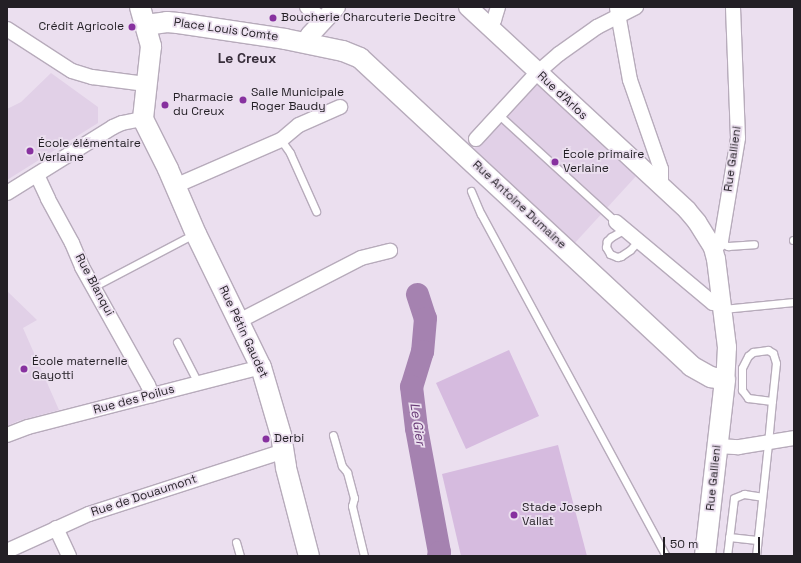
<!DOCTYPE html>
<html>
<head>
<meta charset="utf-8">
<style>
	body { margin:0 }
	#map { position:relative; width:801px; height:563px; overflow:hidden; background:#ebdfef; font-family:"Space Grotesk",sans-serif }
	div>[style] { position:absolute }
	[style*='--x'] { left:calc(var(--x)*1px); top:calc(var(--y)*1px); width:calc(var(--w)*1px); rotate:calc(var(--a)*1deg) }
	.built>* { inset:0; background:#e1d0e7 }
	.green>* { inset:0; background:#d6bbdf }
	.river>* { height:23px; margin:-11.5px; padding:0 11.5px; transform-origin:11.5px; border-radius:11.5px; background:#a582b0 }
	.roads { filter:drop-shadow(1px 0 #b7abbb) drop-shadow(-1px 0 #b7abbb) drop-shadow(0 1px #b7abbb) drop-shadow(0 -1px #b7abbb) }
	.service>* { height:7px; margin:-3.5px; padding:0 3.5px; transform-origin:3.5px; border-radius:3.5px; background:#fff }
	.minor>* { height:14px; margin:-7px; padding:0 7px; transform-origin:7px; border-radius:7px; background:#fff }
	.tertiary>* { height:18px; margin:-9px; padding:0 9px; transform-origin:9px; border-radius:9px; background:#fff }
	.secondary>* { height:20px; margin:-10px; padding:0 10px; transform-origin:10px; border-radius:10px; background:#fff }
	.dots>* { width:11px; height:11px; translate:-50% -50%; box-sizing:border-box; border:2px solid #ebdfef; border-radius:50% }
	span { translate:-50% -50%; white-space:nowrap; text-align:center; line-height:1.15; -webkit-text-stroke:3.5px #ebdfef; paint-order:stroke }
	.poi-label { font-size:12px; color:#231f25 }
	.left { translate:0 -50%; text-align:left }
	.right { translate:-100% -50%; text-align:right }
	.street-label { font-size:12px; color:#231f25 }
	.water-label { font-size:13px; color:#693b77; font-style:italic }
	.quarter-label { font-size:14px; color:#392f3c; font-weight:700 }
	.frame { position:absolute; inset:0; border:8px solid #231f25; pointer-events:none }
	.scale { position:absolute; left:663px; top:537px; width:97px; height:18px; box-sizing:border-box; border:2px solid #231f25; border-top:0; padding-left:5px; font-size:12px; line-height:14px; white-space:nowrap; color:#231f25; -webkit-text-stroke:3px #ebdfef; paint-order:stroke }
</style>
</head>
<body>
<div id="map">
	<div class="built">
		<i style="clip-path:polygon(51px 73px,98px 107px,98px 123px,7px 180px,7px 109px,21px 102px)"></i>
		<i style="clip-path:polygon(538px 80px,638px 174px,573px 245px,472px 151px)"></i>
		<i style="clip-path:polygon(7px 291px,37px 320px,23px 328px,59px 410px,18px 421px,7px 426px)"></i>
	</div>
	<div class="green">
		<i style="clip-path:polygon(509px 350px,539px 416px,466px 449px,436px 383px)"></i>
		<i style="clip-path:polygon(558px 445px,587px 556px,461px 556px,442px 474px)"></i>
	</div>
	<div class="river">
		<i style="--x:417;--y:294;--w:25;--a:72"></i>
		<i style="--x:425;--y:318;--w:33;--a:95"></i>
		<i style="--x:422;--y:351;--w:37;--a:107"></i>
		<i style="--x:411;--y:386;--w:42;--a:83.2"></i>
		<i style="--x:416;--y:428;--w:126;--a:79.5"></i>
		<i style="--x:439;--y:552;--w:4;--a:104"></i>
	</div>
	<div class="roads">
		<div class="service">
			<i style="--x:499;--y:115;--w:159;--a:42.4"></i>
			<i style="--x:281;--y:140;--w:16;--a:55"></i>
			<i style="--x:290;--y:153;--w:64;--a:65.9"></i>
			<i style="--x:471;--y:191;--w:25;--a:67"></i>
			<i style="--x:481;--y:214;--w:389;--a:61.6"></i>
			<i style="--x:625;--y:229;--w:16;--a:150"></i>
			<i style="--x:611;--y:237;--w:6;--a:135"></i>
			<i style="--x:607;--y:241;--w:6;--a:99"></i>
			<i style="--x:606;--y:247;--w:8;--a:60"></i>
			<i style="--x:610;--y:254;--w:8;--a:23"></i>
			<i style="--x:617;--y:257;--w:4;--a:-14"></i>
			<i style="--x:621;--y:256;--w:11;--a:-34"></i>
			<i style="--x:630;--y:250;--w:13;--a:-48"></i>
			<i style="--x:793;--y:240;--w:1;--a:0"></i>
			<i style="--x:720;--y:243;--w:9;--a:21"></i>
			<i style="--x:728;--y:246;--w:26;--a:-4"></i>
			<i style="--x:93;--y:287;--w:114;--a:-27.7"></i>
			<i style="--x:723;--y:309;--w:71;--a:-5.6"></i>
			<i style="--x:177;--y:342;--w:46;--a:62.9"></i>
			<i style="--x:333;--y:435;--w:32;--a:74"></i>
			<i style="--x:342;--y:466;--w:8;--a:50"></i>
			<i style="--x:347;--y:472;--w:27;--a:75"></i>
			<i style="--x:354;--y:498;--w:8;--a:104"></i>
			<i style="--x:352;--y:506;--w:51;--a:76.5"></i>
			<i style="--x:729;--y:537;--w:28;--a:6"></i>
			<i style="--x:236;--y:542;--w:15;--a:74"></i>
			<i style="--x:727;--y:556;--w:58;--a:-83.1"></i>
			<i style="--x:734;--y:498;--w:11;--a:-22"></i>
			<i style="--x:744;--y:494;--w:18;--a:9"></i>
			<i style="--x:756;--y:556;--w:114;--a:-83.9"></i>
			<i style="--x:768;--y:443;--w:42;--a:-84.6"></i>
			<i style="--x:772;--y:401;--w:38;--a:-84"></i>
			<i style="--x:776;--y:363;--w:10;--a:-107"></i>
			<i style="--x:773;--y:353;--w:6;--a:-149"></i>
			<i style="--x:768;--y:350;--w:15;--a:172"></i>
			<i style="--x:753;--y:352;--w:6;--a:141"></i>
			<i style="--x:748;--y:356;--w:13;--a:117"></i>
			<i style="--x:742;--y:368;--w:22;--a:90"></i>
			<i style="--x:742;--y:390;--w:10;--a:53"></i>
			<i style="--x:748;--y:398;--w:24;--a:7"></i>
		</div>
		<div class="minor">
			<i style="--x:307;--y:7;--w:22;--a:39"></i>
			<i style="--x:617;--y:8;--w:73;--a:79.8"></i>
			<i style="--x:630;--y:80;--w:94;--a:70.8"></i>
			<i style="--x:661;--y:169;--w:10;--a:90"></i>
			<i style="--x:661;--y:179;--w:6;--a:121"></i>
			<i style="--x:489;--y:27;--w:9;--a:-54"></i>
			<i style="--x:494;--y:20;--w:14;--a:-73"></i>
			<i style="--x:7;--y:29;--w:77;--a:32.9"></i>
			<i style="--x:72;--y:71;--w:21;--a:17"></i>
			<i style="--x:92;--y:77;--w:54;--a:7.4"></i>
			<i style="--x:476;--y:139;--w:90;--a:-47.3"></i>
			<i style="--x:537;--y:73;--w:29;--a:-41"></i>
			<i style="--x:559;--y:54;--w:47;--a:-35.4"></i>
			<i style="--x:597;--y:27;--w:44;--a:-27.1"></i>
			<i style="--x:37;--y:175;--w:26;--a:65"></i>
			<i style="--x:48;--y:199;--w:50;--a:61.4"></i>
			<i style="--x:72;--y:243;--w:26;--a:67"></i>
			<i style="--x:82;--y:267;--w:135;--a:60.8"></i>
			<i style="--x:148;--y:385;--w:11;--a:68"></i>
			<i style="--x:175;--y:186;--w:116;--a:-23.5"></i>
			<i style="--x:281;--y:140;--w:23;--a:-40"></i>
			<i style="--x:299;--y:125;--w:45;--a:-23.7"></i>
			<i style="--x:7;--y:193;--w:125;--a:-31.9"></i>
			<i style="--x:113;--y:127;--w:10;--a:-24"></i>
			<i style="--x:122;--y:123;--w:21;--a:-11"></i>
			<i style="--x:616;--y:222;--w:126;--a:39.9"></i>
			<i style="--x:713;--y:303;--w:9;--a:13"></i>
			<i style="--x:713;--y:248;--w:6;--a:-31"></i>
			<i style="--x:718;--y:245;--w:5;--a:-53"></i>
			<i style="--x:721;--y:241;--w:104;--a:-80.6"></i>
			<i style="--x:738;--y:138;--w:131;--a:-92.2"></i>
			<i style="--x:239;--y:321;--w:137;--a:-27.3"></i>
			<i style="--x:361;--y:258;--w:30;--a:-14"></i>
			<i style="--x:7;--y:435;--w:22;--a:-21"></i>
			<i style="--x:28;--y:427;--w:241;--a:-14.4"></i>
			<i style="--x:717;--y:446;--w:22;--a:3"></i>
			<i style="--x:739;--y:447;--w:56;--a:-9.3"></i>
			<i style="--x:56;--y:528;--w:31;--a:65"></i>
			<i style="--x:7;--y:551;--w:90;--a:-24.3"></i>
			<i style="--x:89;--y:514;--w:205;--a:-17.9"></i>
		</div>
		<div class="tertiary">
			<i style="--x:468;--y:7;--w:299;--a:42.8"></i>
			<i style="--x:687;--y:210;--w:16;--a:50"></i>
			<i style="--x:697;--y:222;--w:31;--a:58"></i>
			<i style="--x:713;--y:248;--w:11;--a:75"></i>
			<i style="--x:716;--y:259;--w:89;--a:82.9"></i>
			<i style="--x:727;--y:347;--w:33;--a:93"></i>
			<i style="--x:306;--y:42;--w:8;--a:-60"></i>
			<i style="--x:310;--y:35;--w:38;--a:-47"></i>
		</div>
		<div class="secondary">
			<i style="--x:140;--y:7;--w:41;--a:74.2"></i>
			<i style="--x:151;--y:46;--w:73;--a:96.3"></i>
			<i style="--x:143;--y:119;--w:56;--a:63.4"></i>
			<i style="--x:168;--y:169;--w:71;--a:66.7"></i>
			<i style="--x:196;--y:234;--w:148;--a:64"></i>
			<i style="--x:261;--y:367;--w:71;--a:73.6"></i>
			<i style="--x:281;--y:435;--w:33;--a:81"></i>
			<i style="--x:286;--y:468;--w:91;--a:75.4"></i>
			<i style="--x:146;--y:25;--w:21;--a:-8"></i>
			<i style="--x:167;--y:22;--w:11;--a:5"></i>
			<i style="--x:178;--y:23;--w:108;--a:8.5"></i>
			<i style="--x:285;--y:39;--w:59;--a:11.7"></i>
			<i style="--x:343;--y:51;--w:18;--a:22"></i>
			<i style="--x:360;--y:58;--w:452;--a:42.9"></i>
			<i style="--x:691;--y:366;--w:23;--a:29"></i>
			<i style="--x:711;--y:377;--w:14;--a:12"></i>
			<i style="--x:725;--y:380;--w:177;--a:96.5"></i>
		</div>
	</div>
	<div class="dots">
		<i style="left:273px;top:18px;background:#87319f"></i>
		<i style="left:132px;top:27px;background:#87319f"></i>
		<i style="left:243px;top:100px;background:#87319f"></i>
		<i style="left:165px;top:105px;background:#87319f"></i>
		<i style="left:30px;top:151px;background:#87319f"></i>
		<i style="left:555px;top:162px;background:#87319f"></i>
		<i style="left:24px;top:369px;background:#87319f"></i>
		<i style="left:266px;top:439px;background:#87319f"></i>
		<i style="left:514px;top:515px;background:#87319f"></i>
	</div>
	<div class="poi-label">
		<span class="left" style="left:281px;top:18px">Boucherie Charcuterie Decitre</span>
		<span class="right" style="left:124px;top:27px">Crédit Agricole</span>
		<span class="left" style="left:251px;top:100px">Salle Municipale<br>Roger Baudy</span>
		<span class="left" style="left:173px;top:105px">Pharmacie<br>du Creux</span>
		<span class="left" style="left:38px;top:151px">École élémentaire<br>Verlaine</span>
		<span class="left" style="left:563px;top:162px">École primaire<br>Verlaine</span>
		<span class="left" style="left:32px;top:369px">École maternelle<br>Gayotti</span>
		<span class="left" style="left:274px;top:439px">Derbi</span>
		<span class="left" style="left:522px;top:515px">Stade Joseph<br>Vallat</span>
	</div>
	<div class="street-label">
		<span style="left:226px;top:30px;rotate:8deg">Place Louis Comte</span>
		<span style="left:562px;top:96px;rotate:43deg">Rue d'Arlos</span>
		<span style="left:733px;top:159px;rotate:-82deg">Rue Gallieni</span>
		<span style="left:519px;top:205px;rotate:43deg">Rue Antoine Dumaine</span>
		<span style="left:94px;top:285px;rotate:62deg">Rue Blanqui</span>
		<span style="left:243px;top:332px;rotate:65deg">Rue Pétin Gaudet</span>
		<span style="left:134px;top:400px;rotate:-15deg">Rue des Poilus</span>
		<span style="left:714px;top:478px;rotate:-84deg">Rue Gallieni</span>
		<span style="left:144px;top:496px;rotate:-18deg">Rue de Douaumont</span>
	</div>
	<div class="water-label">
		<span style="left:417px;top:424px;rotate:81deg">Le Gier</span>
	</div>
	<div class="quarter-label">
		<span style="left:247px;top:58px">Le Creux</span>
	</div>
	<div class="frame"></div>
	<div class="scale">50 m</div>
</div>
</body>
</html>
